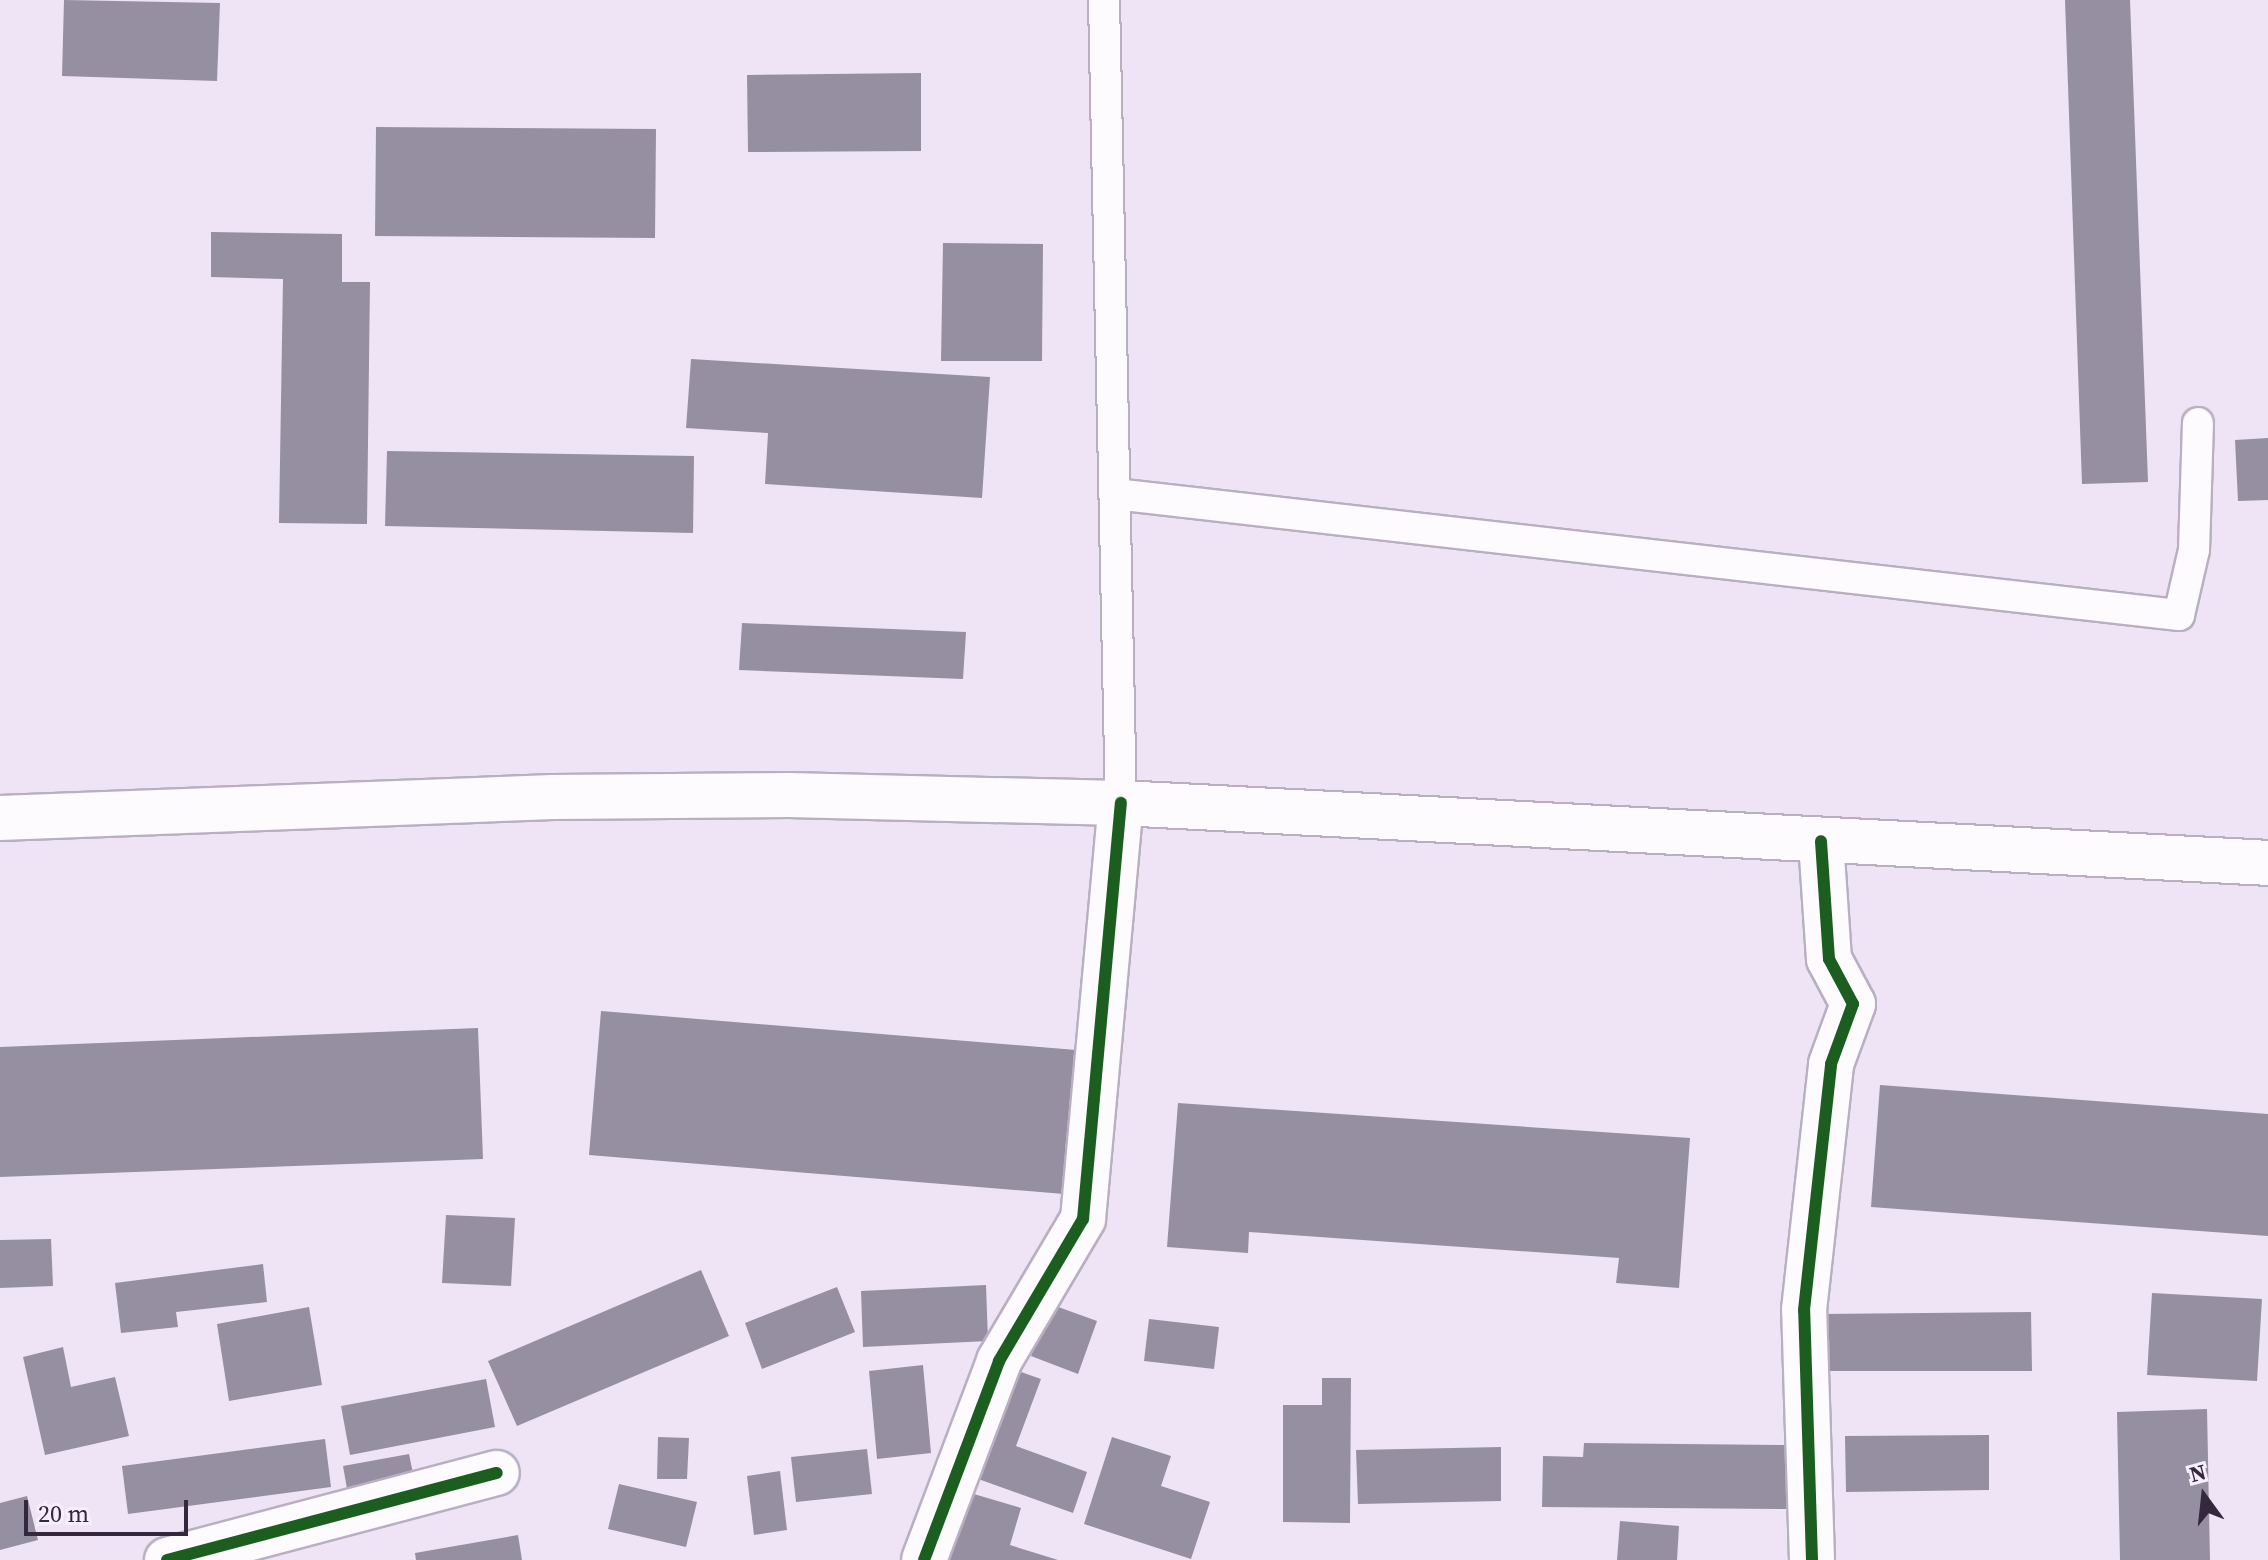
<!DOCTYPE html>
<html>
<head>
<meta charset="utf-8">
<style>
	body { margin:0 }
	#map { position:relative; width:2268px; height:1560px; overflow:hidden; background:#efe4f6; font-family:"Source Serif 4",serif }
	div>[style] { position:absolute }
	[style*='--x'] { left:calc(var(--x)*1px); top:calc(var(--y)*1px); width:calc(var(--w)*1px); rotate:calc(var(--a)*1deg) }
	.building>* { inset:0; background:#968fa1 }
	.roads { filter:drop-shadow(2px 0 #baafc1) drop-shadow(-2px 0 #baafc1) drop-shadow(0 2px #baafc1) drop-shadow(0 -2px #baafc1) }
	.lane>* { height:30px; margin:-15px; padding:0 15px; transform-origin:15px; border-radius:15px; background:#fdfbfe }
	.street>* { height:44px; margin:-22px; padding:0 22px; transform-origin:22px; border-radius:22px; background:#fdfbfe }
	.secondary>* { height:44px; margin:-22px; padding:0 22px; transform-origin:22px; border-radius:22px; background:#fdfbfe }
	.cycleway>* { height:12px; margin:-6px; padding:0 6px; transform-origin:6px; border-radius:6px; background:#1b5e20 }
	span { translate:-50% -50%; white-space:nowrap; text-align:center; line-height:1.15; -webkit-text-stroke:8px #f6effb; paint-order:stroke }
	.north { position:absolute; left:2164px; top:1456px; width:80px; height:80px; -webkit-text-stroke:6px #f6effb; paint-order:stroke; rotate:345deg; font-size:22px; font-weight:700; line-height:32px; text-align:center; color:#35273d }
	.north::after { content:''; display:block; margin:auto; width:28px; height:36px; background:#35273d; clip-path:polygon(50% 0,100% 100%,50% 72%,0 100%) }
	.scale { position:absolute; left:24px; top:1500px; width:164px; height:36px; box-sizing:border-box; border:4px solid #35273d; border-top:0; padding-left:10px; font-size:24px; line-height:28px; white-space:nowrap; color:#35273d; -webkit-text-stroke:6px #f6effb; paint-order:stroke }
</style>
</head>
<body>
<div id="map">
	<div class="building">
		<i style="clip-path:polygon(64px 0,220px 3px,217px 81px,62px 76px)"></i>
		<i style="clip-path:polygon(2065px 0,2130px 0,2148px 482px,2082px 484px)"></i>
		<i style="clip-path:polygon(921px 73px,921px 151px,748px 152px,747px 75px)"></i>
		<i style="clip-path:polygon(376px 127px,656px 129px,655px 238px,375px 236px)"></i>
		<i style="clip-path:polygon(211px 232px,342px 234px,342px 282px,370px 282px,367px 524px,279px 523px,283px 279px,211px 277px)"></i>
		<i style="clip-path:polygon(943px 243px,1043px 244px,1042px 361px,941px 361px)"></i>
		<i style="clip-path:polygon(691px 359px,990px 377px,982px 498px,765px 484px,768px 433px,686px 428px)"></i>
		<i style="clip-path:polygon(2268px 438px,2268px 500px,2238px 501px,2235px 440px)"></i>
		<i style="clip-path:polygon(387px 451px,694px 456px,693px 533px,385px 526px)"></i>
		<i style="clip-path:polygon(742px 623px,966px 632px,963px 679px,739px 670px)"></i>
		<i style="clip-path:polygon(601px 1011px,1088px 1051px,1076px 1195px,589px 1155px)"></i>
		<i style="clip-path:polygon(478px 1028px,483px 1159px,0 1177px,0 1047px)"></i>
		<i style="clip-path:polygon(1880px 1085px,2268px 1114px,2268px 1236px,1871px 1207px)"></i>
		<i style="clip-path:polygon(1178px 1103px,1690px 1138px,1679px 1288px,1616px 1283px,1619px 1258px,1249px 1232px,1248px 1253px,1167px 1247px)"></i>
		<i style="clip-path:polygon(446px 1215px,515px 1218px,511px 1286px,442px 1283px)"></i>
		<i style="clip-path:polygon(51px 1239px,53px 1286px,0 1288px,0 1240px)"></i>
		<i style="clip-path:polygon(263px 1264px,267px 1302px,176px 1312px,178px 1327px,121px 1333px,115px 1283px)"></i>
		<i style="clip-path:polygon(701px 1270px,729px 1336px,517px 1426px,488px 1361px)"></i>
		<i style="clip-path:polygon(986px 1285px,988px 1341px,863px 1347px,861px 1291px)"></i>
		<i style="clip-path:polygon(837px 1287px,855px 1332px,762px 1369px,745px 1323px)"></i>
		<i style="clip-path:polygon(2152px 1293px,2262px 1299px,2257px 1381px,2147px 1375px)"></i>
		<i style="clip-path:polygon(1050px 1304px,1097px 1321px,1078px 1374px,1031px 1356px)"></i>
		<i style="clip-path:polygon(309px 1307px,322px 1385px,229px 1401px,217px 1324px)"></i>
		<i style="clip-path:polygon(2031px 1312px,2032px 1371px,1822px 1371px,1821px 1314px)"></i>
		<i style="clip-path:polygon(1149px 1319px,1219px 1327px,1214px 1369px,1144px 1361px)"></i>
		<i style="clip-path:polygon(63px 1347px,71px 1387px,115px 1377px,129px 1436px,45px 1455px,23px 1357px)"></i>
		<i style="clip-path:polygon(923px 1365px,931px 1453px,877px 1459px,869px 1371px)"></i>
		<i style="clip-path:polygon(1010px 1368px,1041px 1379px,1016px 1446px,1087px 1472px,1073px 1513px,970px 1476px)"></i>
		<i style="clip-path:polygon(1322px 1378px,1351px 1378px,1350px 1523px,1283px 1522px,1283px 1405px,1322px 1405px)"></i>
		<i style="clip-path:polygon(486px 1379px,495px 1427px,350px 1455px,341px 1406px)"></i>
		<i style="clip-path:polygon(2207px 1409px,2210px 1560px,2120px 1560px,2117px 1412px)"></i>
		<i style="clip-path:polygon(1989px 1435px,1989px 1490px,1846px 1492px,1845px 1436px)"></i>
		<i style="clip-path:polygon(658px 1437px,689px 1438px,687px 1479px,657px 1479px)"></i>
		<i style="clip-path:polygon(1112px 1437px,1171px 1456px,1161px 1486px,1210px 1502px,1191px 1559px,1084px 1524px)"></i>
		<i style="clip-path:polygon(325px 1439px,331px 1487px,128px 1514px,122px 1466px)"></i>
		<i style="clip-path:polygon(1584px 1443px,1787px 1445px,1786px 1509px,1542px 1507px,1543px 1456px,1583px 1457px)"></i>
		<i style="clip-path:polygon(1501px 1447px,1501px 1501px,1358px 1504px,1356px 1450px)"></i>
		<i style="clip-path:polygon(867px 1449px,872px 1494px,796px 1502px,791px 1457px)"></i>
		<i style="clip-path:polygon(409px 1454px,416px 1488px,349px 1500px,343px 1466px)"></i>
		<i style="clip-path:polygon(780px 1471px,787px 1530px,754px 1535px,747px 1476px)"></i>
		<i style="clip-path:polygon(619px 1484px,697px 1502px,686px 1547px,608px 1529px)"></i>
		<i style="clip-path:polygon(967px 1492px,1021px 1508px,1010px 1545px,1058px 1560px,947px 1560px)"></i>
		<i style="clip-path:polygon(27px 1496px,38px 1540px,0 1550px,0 1503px)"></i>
		<i style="clip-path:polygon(1620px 1521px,1679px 1526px,1677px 1560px,1617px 1560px)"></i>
		<i style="clip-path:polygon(518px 1535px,522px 1560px,416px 1560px,415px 1553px)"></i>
	</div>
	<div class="roads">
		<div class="lane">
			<i style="--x:1104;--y:0;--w:803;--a:88.79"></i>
			<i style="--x:1115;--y:494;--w:1071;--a:6.49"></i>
			<i style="--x:2179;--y:615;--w:67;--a:-77"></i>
			<i style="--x:2194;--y:550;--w:127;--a:-88.2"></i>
		</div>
		<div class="street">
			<i style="--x:167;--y:1560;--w:341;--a:-14.8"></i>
			<i style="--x:924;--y:1560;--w:213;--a:-69.3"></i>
			<i style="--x:999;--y:1361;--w:165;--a:-59.4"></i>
			<i style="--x:1083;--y:1219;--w:418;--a:-84.8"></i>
			<i style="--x:1812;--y:1560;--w:250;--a:-91.8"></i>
			<i style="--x:1804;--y:1310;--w:247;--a:-83.7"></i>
			<i style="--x:1831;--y:1064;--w:64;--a:-69.9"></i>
			<i style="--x:1853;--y:1004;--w:51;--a:-118.1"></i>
			<i style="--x:1829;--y:959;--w:118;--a:-93.9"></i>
		</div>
		<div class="secondary">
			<i style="--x:0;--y:818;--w:553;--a:-2.17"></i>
			<i style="--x:553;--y:797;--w:236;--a:-0.5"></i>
			<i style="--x:789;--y:795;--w:332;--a:1.4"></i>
			<i style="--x:1121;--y:803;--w:1149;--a:2.99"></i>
		</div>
	</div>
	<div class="cycleway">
		<i style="--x:167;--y:1560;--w:341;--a:-14.8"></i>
		<i style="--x:924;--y:1560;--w:213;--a:-69.3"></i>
		<i style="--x:999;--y:1361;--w:165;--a:-59.4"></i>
		<i style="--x:1083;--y:1219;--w:418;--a:-84.8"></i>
		<i style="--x:1812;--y:1560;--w:250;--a:-91.8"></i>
		<i style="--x:1804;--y:1310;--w:247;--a:-83.7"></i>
		<i style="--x:1831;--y:1064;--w:64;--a:-69.9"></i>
		<i style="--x:1853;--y:1004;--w:51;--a:-118.1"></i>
		<i style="--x:1829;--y:959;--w:118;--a:-93.9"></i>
	</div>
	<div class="north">N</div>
	<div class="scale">20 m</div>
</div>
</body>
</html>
